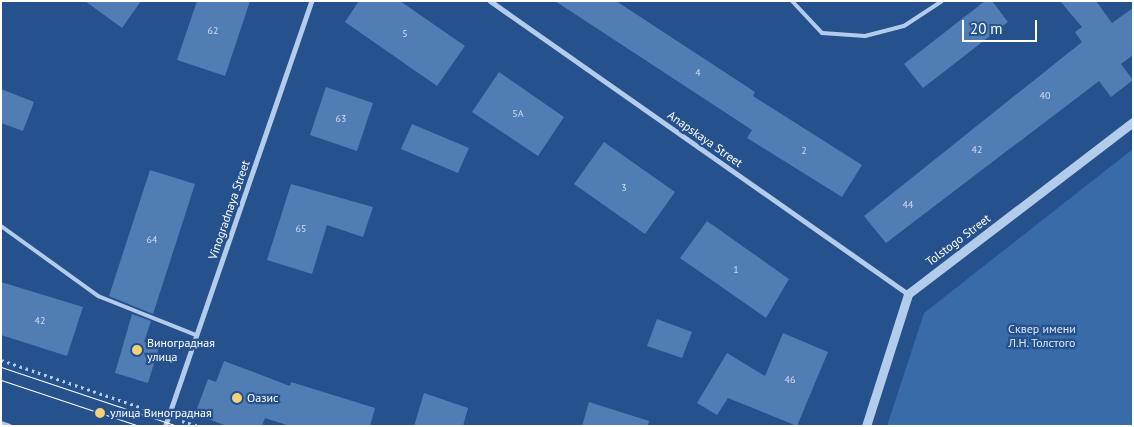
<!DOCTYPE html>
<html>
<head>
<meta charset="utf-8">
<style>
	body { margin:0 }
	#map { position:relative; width:1134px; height:427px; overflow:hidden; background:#25518d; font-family:"PT Sans",sans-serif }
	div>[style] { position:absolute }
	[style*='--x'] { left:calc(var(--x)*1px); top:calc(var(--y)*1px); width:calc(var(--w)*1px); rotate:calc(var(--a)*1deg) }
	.green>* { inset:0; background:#396ba9 }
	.building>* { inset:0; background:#517db5 }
	.path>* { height:3px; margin-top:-1.5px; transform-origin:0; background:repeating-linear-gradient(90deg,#b4cceb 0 2.5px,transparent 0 6.5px) }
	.service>* { height:4px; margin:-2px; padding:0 2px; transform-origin:2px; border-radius:2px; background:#b4cceb }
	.minor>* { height:5px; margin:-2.5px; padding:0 2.5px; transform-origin:2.5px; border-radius:2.5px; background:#b4cceb }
	.tertiary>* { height:9px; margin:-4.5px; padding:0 4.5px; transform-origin:4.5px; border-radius:4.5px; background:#b4cceb }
	.tram>* { height:1px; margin:-0.5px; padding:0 0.5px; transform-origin:0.5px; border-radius:0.5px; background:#fff }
	.dots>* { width:14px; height:14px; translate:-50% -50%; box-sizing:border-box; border:2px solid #25518d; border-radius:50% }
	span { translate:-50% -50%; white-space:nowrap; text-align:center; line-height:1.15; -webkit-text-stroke:4.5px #25518d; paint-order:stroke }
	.number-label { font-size:10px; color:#d4deec }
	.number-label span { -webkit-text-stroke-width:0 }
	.street-label { font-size:12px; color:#fff }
	.park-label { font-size:12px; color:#d9e7f8 }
	.poi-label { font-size:12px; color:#fff }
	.left { translate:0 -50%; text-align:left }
	.frame { position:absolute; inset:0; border:2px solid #fff; pointer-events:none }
	.scale { position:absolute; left:962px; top:20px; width:75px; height:22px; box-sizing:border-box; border:2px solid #fff; border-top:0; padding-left:6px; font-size:15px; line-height:18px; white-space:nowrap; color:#fff; -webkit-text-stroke:4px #25518d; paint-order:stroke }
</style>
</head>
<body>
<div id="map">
	<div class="green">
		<i style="clip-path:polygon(1133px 149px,1133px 426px,887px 426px,924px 313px)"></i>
	</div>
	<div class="building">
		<i style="clip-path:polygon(85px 1px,141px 1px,122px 28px)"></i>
		<i style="clip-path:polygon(197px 1px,250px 1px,225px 76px,177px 60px)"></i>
		<i style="clip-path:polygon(359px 1px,400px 1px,465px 46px,437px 86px,345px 22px)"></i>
		<i style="clip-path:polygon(555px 1px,616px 1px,755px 92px,753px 96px,862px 165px,842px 197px,747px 138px,752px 130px)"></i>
		<i style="clip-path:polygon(985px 1px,992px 1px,1008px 22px,923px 88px,904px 64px)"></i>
		<i style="clip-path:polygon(1060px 1px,1096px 1px,1112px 23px,1133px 8px,1133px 55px,1121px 64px,1133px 80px,1111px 97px,1099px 81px,886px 243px,864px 216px,1082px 42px,1075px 32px,1082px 27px)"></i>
		<i style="clip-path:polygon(499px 72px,564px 117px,538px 156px,472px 112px)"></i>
		<i style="clip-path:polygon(326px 87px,373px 103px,357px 151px,310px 135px)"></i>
		<i style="clip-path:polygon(1px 89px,34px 102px,23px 131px,1px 123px)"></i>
		<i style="clip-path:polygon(412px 124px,469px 148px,458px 173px,401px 149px)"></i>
		<i style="clip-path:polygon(604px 142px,675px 192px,645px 234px,574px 184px)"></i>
		<i style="clip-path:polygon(150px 170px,195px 184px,153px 314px,109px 296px)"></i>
		<i style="clip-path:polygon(291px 184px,373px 207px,363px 237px,327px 225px,312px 274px,267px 260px)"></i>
		<i style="clip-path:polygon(707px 221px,789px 279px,766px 318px,680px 258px)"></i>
		<i style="clip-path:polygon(1px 282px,83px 307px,67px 356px,1px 335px)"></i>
		<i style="clip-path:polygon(132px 314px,151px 321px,144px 342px,159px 347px,148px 383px,115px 373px)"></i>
		<i style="clip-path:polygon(657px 319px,692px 332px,682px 358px,647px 346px)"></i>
		<i style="clip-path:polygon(783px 333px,828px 352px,797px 426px,728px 398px,717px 415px,697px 403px,727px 353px,765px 376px)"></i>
		<i style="clip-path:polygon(224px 361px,290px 386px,291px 382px,375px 408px,370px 426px,290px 426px,265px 418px,262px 426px,227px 426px,195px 414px,208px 379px,216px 382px)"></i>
		<i style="clip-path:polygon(424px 393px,468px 408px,463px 426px,414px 426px)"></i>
		<i style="clip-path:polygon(589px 402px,649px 421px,648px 426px,582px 426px)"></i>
	</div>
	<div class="path">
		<i style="--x:1;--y:360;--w:163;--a:18.7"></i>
		<i style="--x:182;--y:421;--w:17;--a:17"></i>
	</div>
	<div class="service">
		<i style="--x:792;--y:1;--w:44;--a:46.8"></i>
		<i style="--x:822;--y:33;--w:43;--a:4"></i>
		<i style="--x:865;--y:36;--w:40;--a:-14.4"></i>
		<i style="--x:904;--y:26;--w:45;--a:-33.3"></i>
		<i style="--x:1;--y:226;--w:120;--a:35.8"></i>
		<i style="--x:98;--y:296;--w:105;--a:21.7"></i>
		<i style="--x:1;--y:423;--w:9;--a:18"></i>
	</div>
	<div class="minor">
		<i style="--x:490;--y:1;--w:510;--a:35.03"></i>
		<i style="--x:165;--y:426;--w:449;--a:-71"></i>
	</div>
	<div class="tertiary">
		<i style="--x:866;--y:426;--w:139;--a:-72.3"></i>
		<i style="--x:908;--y:294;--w:283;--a:-37.4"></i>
	</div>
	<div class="tram">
		<i style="--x:1;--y:367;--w:186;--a:18.5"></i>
		<i style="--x:1;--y:380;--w:145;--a:18.4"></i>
	</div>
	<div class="dots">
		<i style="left:137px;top:350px;background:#f5d278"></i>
		<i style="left:237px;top:398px;background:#f5d278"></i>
		<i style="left:100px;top:413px;background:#f5d278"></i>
	</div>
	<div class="number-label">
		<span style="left:213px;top:31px">62</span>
		<span style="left:405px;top:34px">5</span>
		<span style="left:698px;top:73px">4</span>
		<span style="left:1045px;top:96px">40</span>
		<span style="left:518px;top:114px">5А</span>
		<span style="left:341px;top:119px">63</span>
		<span style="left:977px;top:150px">42</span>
		<span style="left:804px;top:151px">2</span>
		<span style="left:624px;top:188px">3</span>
		<span style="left:908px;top:205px">44</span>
		<span style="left:301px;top:229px">65</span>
		<span style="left:152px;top:240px">64</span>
		<span style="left:736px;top:270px">1</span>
		<span style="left:40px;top:321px">42</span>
		<span style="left:790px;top:380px">46</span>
	</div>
	<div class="street-label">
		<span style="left:705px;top:139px;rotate:35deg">Anapskaya Street</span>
		<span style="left:229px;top:210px;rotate:-71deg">Vinogradnaya Street</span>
		<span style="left:958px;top:240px;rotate:-37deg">Tolstogo Street</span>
	</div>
	<div class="park-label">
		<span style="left:1042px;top:336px">Сквер имени<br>Л.Н. Толстого</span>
	</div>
	<div class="poi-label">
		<span class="left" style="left:147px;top:350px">Виноградная<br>улица</span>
		<span class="left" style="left:247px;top:398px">Оазис</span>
		<span class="left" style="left:110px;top:413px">улица Виноградная</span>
	</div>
	<div class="frame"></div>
	<div class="scale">20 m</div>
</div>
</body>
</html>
